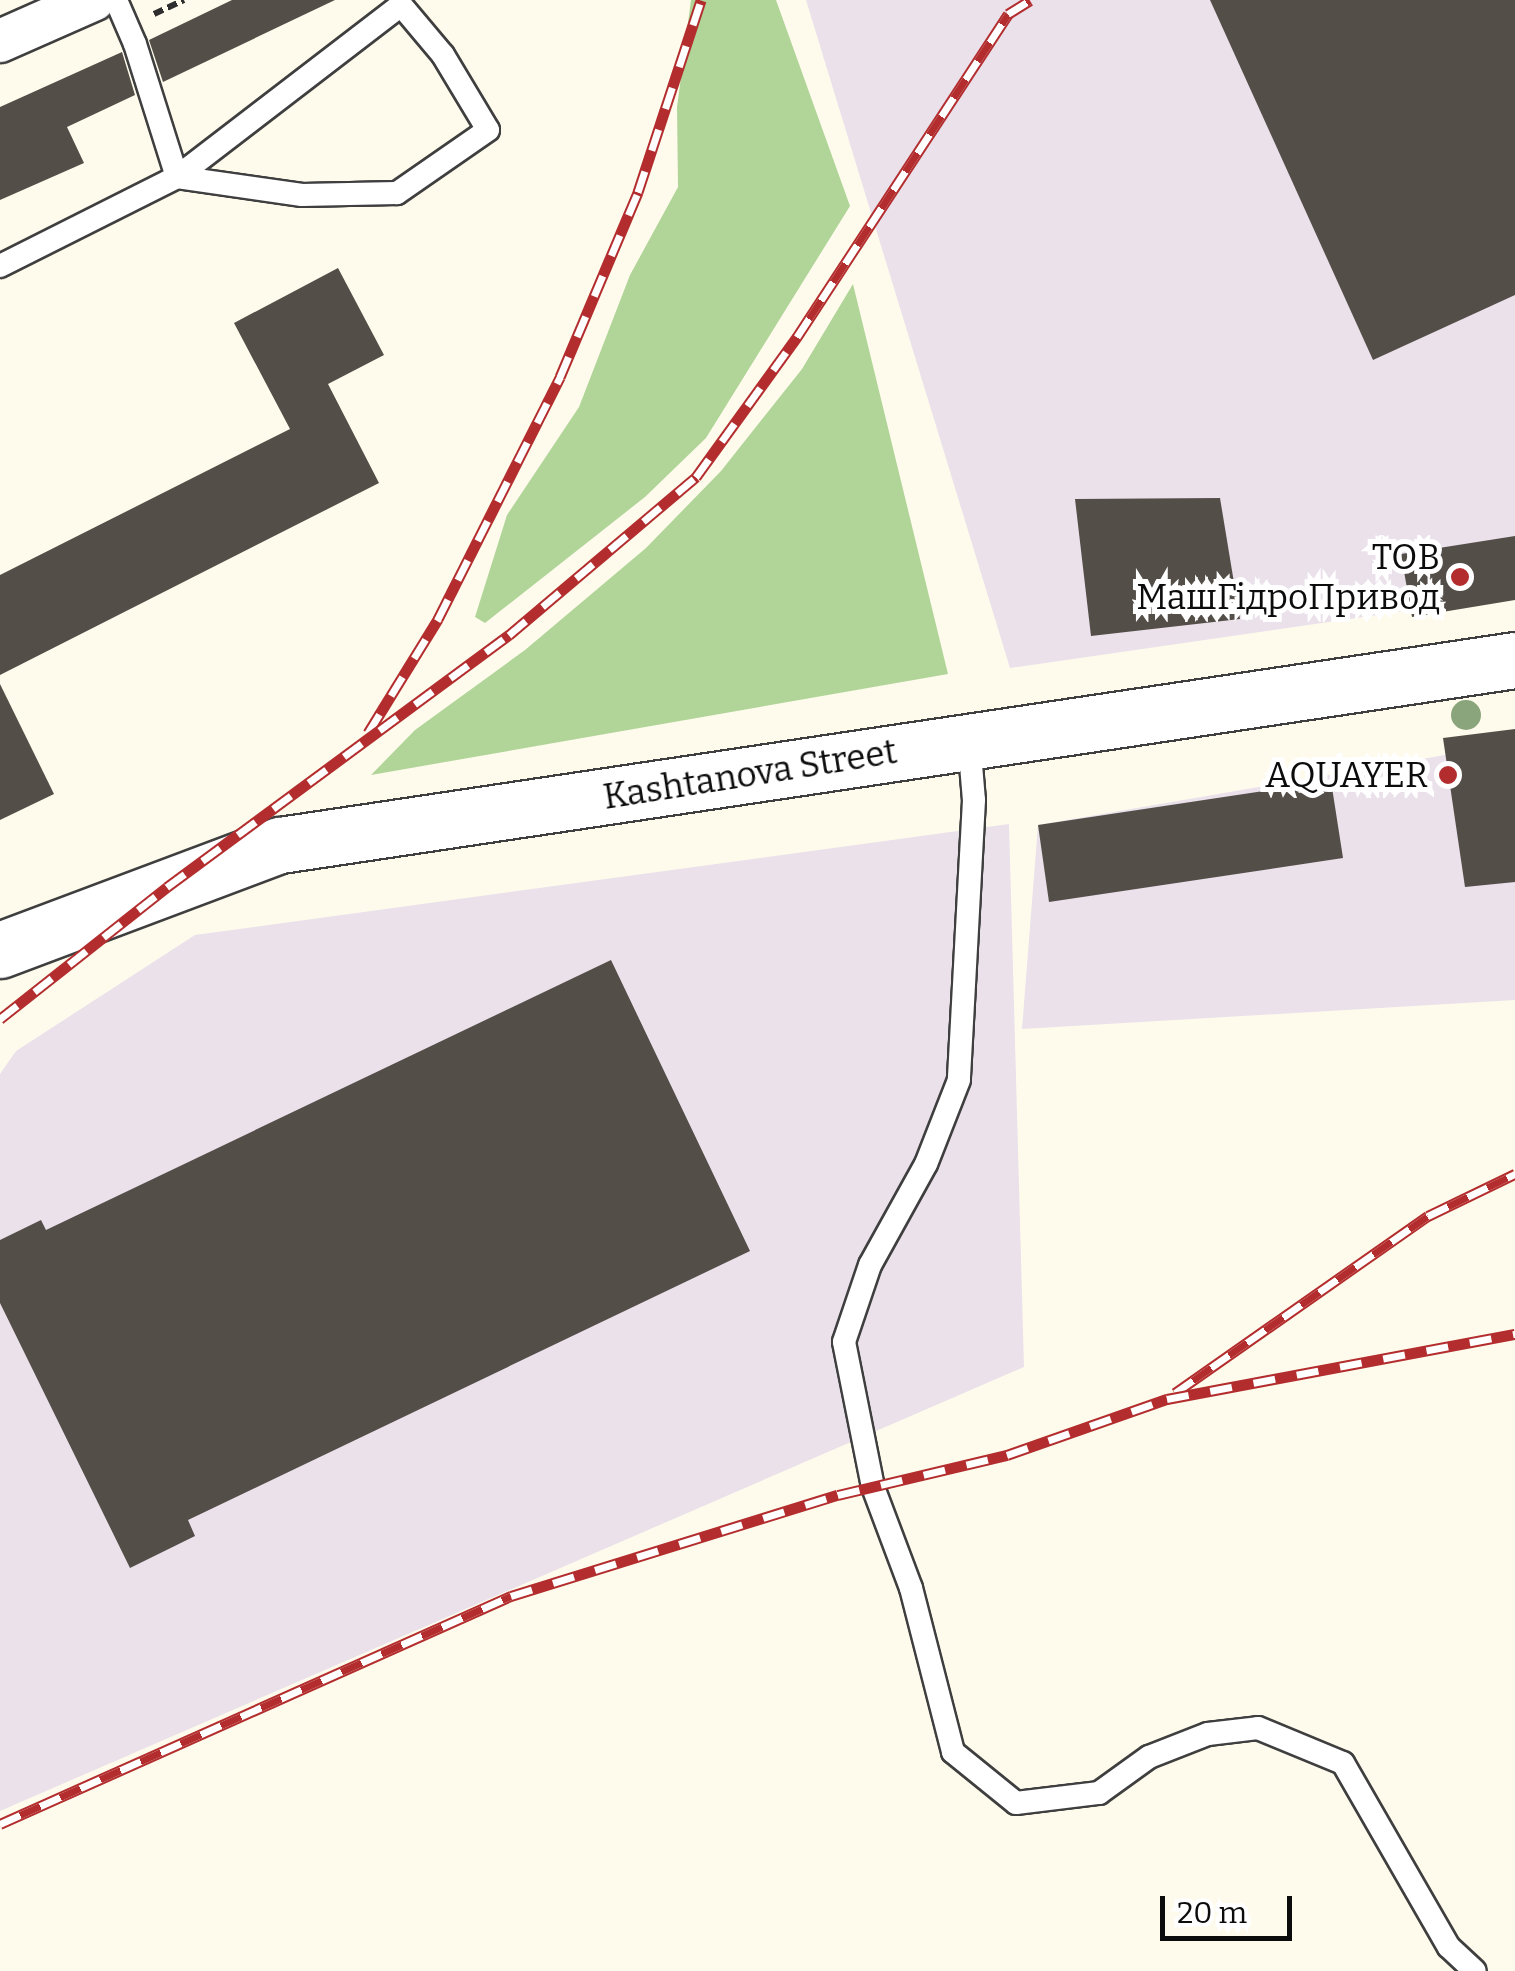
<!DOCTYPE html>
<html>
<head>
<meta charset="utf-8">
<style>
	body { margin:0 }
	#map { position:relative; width:1515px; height:1971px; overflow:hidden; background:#fefbec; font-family:Bitter,serif }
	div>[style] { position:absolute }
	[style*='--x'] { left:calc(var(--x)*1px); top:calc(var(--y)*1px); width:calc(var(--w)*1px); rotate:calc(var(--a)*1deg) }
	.industrial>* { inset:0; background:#eae1eb }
	.forest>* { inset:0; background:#b1d599 }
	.building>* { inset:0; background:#544e49 }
	.path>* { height:6px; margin-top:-3px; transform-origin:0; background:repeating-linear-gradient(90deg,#2e2e2e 0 10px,transparent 0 15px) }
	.roads { filter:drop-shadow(2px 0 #3f3f3f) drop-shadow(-2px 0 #3f3f3f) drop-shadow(0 2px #3f3f3f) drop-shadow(0 -2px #3f3f3f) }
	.service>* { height:22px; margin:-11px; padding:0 11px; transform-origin:11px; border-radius:11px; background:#fff }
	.minor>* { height:42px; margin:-21px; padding:0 21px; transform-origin:21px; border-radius:21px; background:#fff }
	.tertiary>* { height:55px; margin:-27.5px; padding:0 27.5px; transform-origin:27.5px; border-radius:27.5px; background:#fff }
	.rail>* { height:11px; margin-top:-5.5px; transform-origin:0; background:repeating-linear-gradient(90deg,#fff 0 22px,#b32d2e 0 44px); box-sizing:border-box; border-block:2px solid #b32d2e }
	.trees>* { width:30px; height:30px; margin:-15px; border-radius:50%; background:#8aa57c }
	.dots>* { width:28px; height:28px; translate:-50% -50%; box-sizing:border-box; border:5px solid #fff; border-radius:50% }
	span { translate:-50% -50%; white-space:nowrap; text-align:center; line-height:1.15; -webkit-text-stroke:10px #fff; paint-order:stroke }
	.poi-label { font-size:35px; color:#0c0c0c }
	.right { translate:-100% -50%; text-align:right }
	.street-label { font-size:35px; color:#0c0c0c }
	.scale { position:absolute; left:1160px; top:1896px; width:132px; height:45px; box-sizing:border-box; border:5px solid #0c0c0c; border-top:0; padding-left:12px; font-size:30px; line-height:35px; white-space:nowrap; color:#0c0c0c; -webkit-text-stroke:8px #fff; paint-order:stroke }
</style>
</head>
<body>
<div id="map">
	<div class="industrial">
		<i style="clip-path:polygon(806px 0,1515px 0,1515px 595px,1010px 668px)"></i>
		<i style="clip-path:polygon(1515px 743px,1515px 1000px,1022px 1029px,1038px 825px)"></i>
		<i style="clip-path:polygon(1009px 824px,1024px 1367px,0 1811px,0 1074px,16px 1051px,195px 935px)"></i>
	</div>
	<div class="forest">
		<i style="clip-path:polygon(691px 0,776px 0,850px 206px,706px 438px,645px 497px,485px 623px,475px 617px,507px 515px,579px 407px,630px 275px,678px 187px,677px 107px)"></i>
		<i style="clip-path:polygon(853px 284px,948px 674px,371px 775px,415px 730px,525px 650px,646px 548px,721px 471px,802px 369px)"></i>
	</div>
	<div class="building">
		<i style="clip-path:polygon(232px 0,335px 0,163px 82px,149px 40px)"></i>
		<i style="clip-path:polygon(1210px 0,1515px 0,1515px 295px,1373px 360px)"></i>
		<i style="clip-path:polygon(122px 52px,135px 95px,67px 127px,84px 163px,0 200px,0 107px)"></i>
		<i style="clip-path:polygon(338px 268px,384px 355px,328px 384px,379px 483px,0 675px,0 575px,290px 429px,234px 323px)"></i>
		<i style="clip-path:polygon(1220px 498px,1240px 619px,1091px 636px,1075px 499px)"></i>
		<i style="clip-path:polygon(1515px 536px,1515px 600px,1412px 617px,1401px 554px)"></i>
		<i style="clip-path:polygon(0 684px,54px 794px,0 820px)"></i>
		<i style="clip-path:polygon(1515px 729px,1515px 882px,1465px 887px,1443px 738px)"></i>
		<i style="clip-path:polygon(1331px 781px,1343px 858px,1049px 902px,1038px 825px)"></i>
		<i style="clip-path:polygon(611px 960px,750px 1251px,188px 1520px,195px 1536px,130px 1568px,0 1303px,0 1240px,41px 1220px,46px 1230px)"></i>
	</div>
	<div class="path">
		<i style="--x:154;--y:14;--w:33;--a:-25"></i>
	</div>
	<div class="roads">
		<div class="service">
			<i style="--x:116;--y:0;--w:48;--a:66.6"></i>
			<i style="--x:135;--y:44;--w:139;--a:72.5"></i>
			<i style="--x:0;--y:266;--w:198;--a:-26.7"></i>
			<i style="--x:177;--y:177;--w:282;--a:-37.5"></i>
			<i style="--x:401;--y:5;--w:65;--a:50"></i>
			<i style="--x:443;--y:55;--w:87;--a:59"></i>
			<i style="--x:488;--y:130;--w:111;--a:145.3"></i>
			<i style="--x:397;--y:193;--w:95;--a:178.8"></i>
			<i style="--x:302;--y:195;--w:126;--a:-171.8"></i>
			<i style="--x:969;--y:741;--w:59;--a:85.2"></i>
			<i style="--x:974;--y:800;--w:280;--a:93.1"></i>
			<i style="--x:959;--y:1080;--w:90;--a:111.4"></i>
			<i style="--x:926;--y:1164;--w:115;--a:119"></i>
			<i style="--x:870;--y:1265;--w:81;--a:108.7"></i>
			<i style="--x:844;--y:1342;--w:148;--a:78.7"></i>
			<i style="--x:873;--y:1487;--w:108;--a:69.4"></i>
			<i style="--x:911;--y:1588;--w:169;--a:75.6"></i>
			<i style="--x:953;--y:1752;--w:81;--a:39"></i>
			<i style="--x:1016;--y:1803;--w:84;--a:-6.9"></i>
			<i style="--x:1099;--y:1793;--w:62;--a:-35.8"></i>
			<i style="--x:1149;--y:1757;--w:63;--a:-21.3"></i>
			<i style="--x:1208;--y:1734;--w:50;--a:-6.8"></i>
			<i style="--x:1258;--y:1728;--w:92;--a:22.4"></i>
			<i style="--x:1343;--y:1763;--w:212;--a:60.1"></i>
			<i style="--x:1449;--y:1947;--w:35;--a:43"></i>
		</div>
		<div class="minor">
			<i style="--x:0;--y:41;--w:102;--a:-23.8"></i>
		</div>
		<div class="tertiary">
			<i style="--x:0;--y:950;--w:299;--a:-20.6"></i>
			<i style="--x:280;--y:845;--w:1249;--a:-8.52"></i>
		</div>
	</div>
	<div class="rail">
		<i style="--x:368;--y:733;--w:134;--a:-58.4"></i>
		<i style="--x:438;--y:619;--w:271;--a:-63.2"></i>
		<i style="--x:560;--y:377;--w:201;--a:-67.1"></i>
		<i style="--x:638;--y:192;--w:202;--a:-71.8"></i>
		<i style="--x:0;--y:1019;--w:213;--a:-38.3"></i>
		<i style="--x:167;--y:887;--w:425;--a:-36.4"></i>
		<i style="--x:509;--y:635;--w:245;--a:-40.2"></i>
		<i style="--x:696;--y:477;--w:173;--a:-54.2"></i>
		<i style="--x:797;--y:337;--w:386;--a:-56.8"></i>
		<i style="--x:1008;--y:14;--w:26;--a:-32"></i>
		<i style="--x:1175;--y:1393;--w:309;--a:-35"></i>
		<i style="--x:1428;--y:1216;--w:97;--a:-25.8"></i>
		<i style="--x:0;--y:1824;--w:560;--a:-24.05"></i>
		<i style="--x:511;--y:1596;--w:342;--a:-17.2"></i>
		<i style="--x:838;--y:1495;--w:174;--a:-13.3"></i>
		<i style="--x:1007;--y:1455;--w:170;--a:-19.3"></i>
		<i style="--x:1167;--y:1399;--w:354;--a:-10.6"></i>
	</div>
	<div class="trees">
		<i style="left:1466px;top:715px"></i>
	</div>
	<div class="dots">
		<i style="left:1460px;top:577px;background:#b32d2e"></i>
		<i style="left:1448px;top:775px;background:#b32d2e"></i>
	</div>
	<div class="poi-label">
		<span class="right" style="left:1440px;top:577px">ТОВ<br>МашГідроПривод</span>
		<span class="right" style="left:1428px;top:775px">AQUAYER</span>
	</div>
	<div class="street-label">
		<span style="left:750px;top:774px;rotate:-9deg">Kashtanova Street</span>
	</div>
	<div class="scale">20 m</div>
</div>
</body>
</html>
